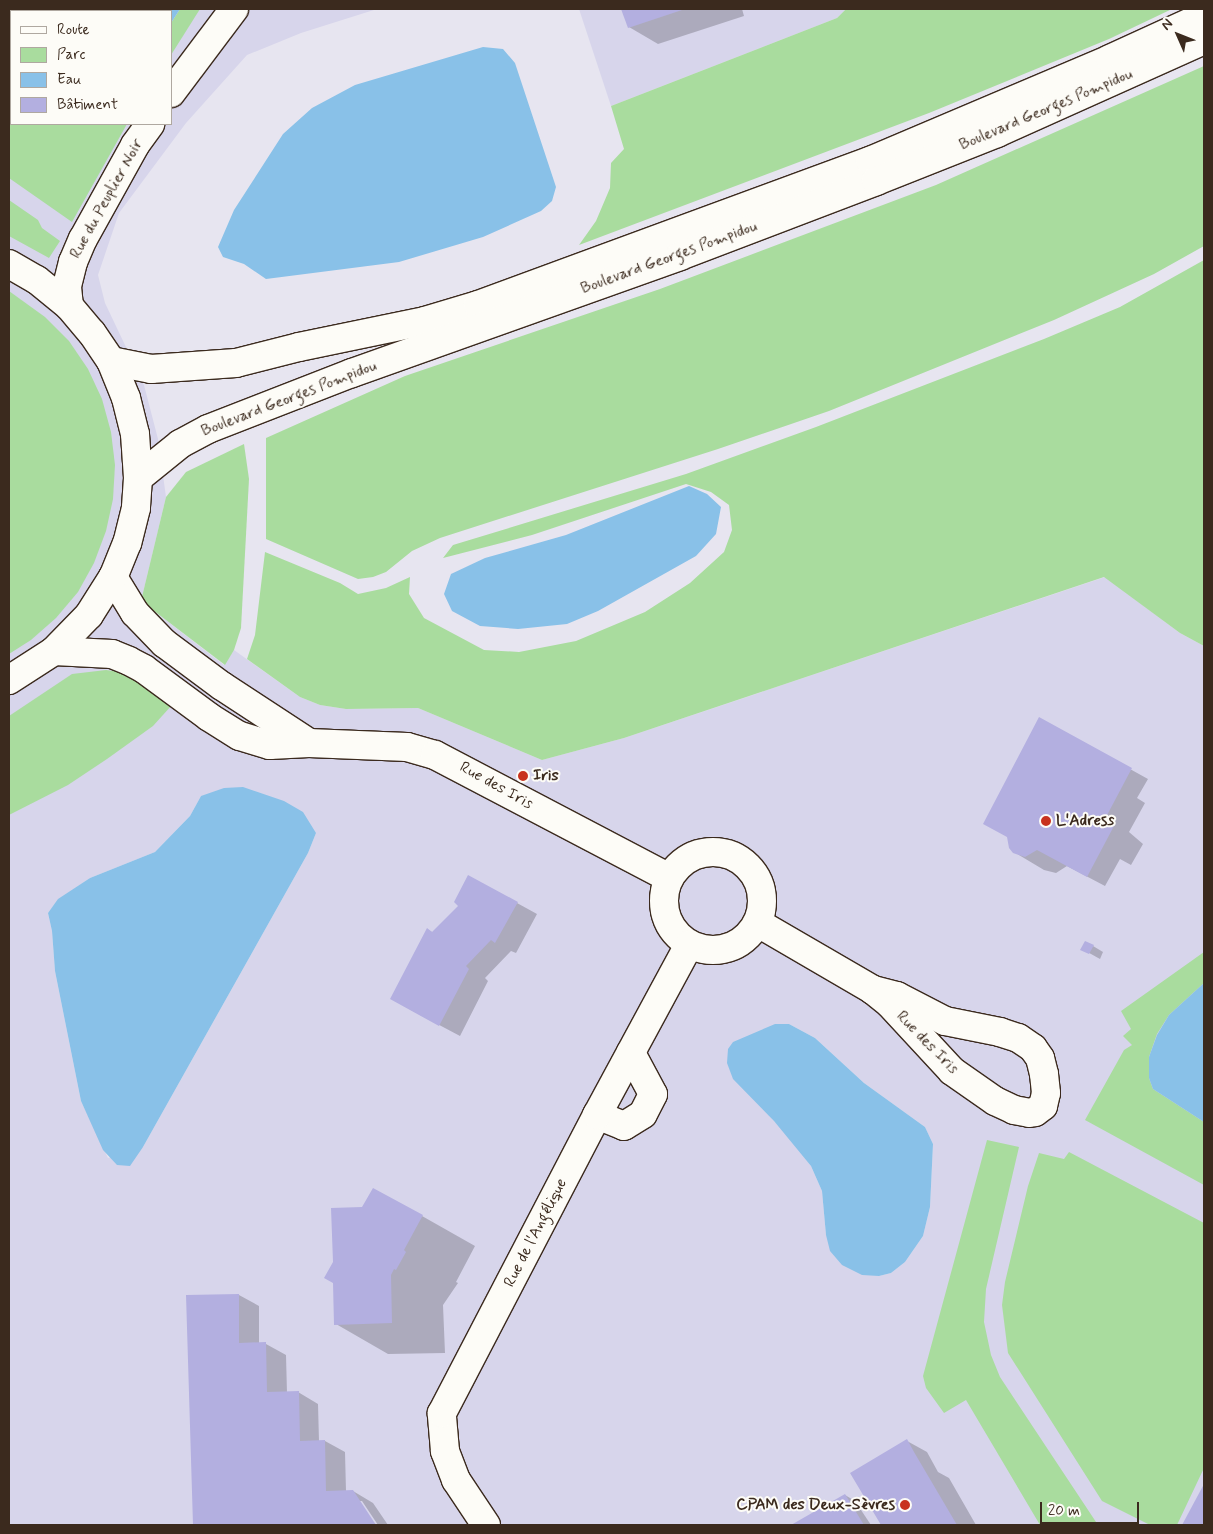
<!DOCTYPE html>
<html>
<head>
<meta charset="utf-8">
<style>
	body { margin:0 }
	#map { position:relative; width:1213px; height:1534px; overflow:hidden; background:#e7e5f0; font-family:Mynerve,sans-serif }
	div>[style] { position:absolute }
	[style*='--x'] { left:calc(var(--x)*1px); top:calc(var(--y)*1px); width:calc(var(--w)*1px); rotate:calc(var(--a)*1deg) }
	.built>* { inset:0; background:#d7d5eb }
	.green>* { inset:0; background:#a9dc9e }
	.water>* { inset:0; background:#89c1e8 }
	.shadow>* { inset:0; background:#0003 }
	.building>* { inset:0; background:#b3afe0 }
	.roads { filter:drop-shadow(1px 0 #3b2a1e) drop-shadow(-1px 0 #3b2a1e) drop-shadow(0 1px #3b2a1e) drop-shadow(0 -1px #3b2a1e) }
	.minor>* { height:28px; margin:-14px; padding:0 14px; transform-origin:14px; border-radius:14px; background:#fdfcf7 }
	.minor>.ring { margin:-14px; padding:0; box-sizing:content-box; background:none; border:28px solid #fdfcf7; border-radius:50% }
	.major>* { height:28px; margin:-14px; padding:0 14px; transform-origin:14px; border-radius:14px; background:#fdfcf7 }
	.dots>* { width:14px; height:14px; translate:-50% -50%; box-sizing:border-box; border:2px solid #fdfcf7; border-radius:50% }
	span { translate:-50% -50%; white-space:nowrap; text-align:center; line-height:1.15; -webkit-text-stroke:4px #fdfcf7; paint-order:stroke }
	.street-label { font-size:16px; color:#3b2a1e }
	.poi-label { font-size:16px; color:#3b2a1e; font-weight:700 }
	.left { translate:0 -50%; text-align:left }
	.right { translate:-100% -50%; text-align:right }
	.frame { position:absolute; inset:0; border:10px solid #3b2a1e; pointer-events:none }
	.legend { position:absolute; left:10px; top:10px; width:162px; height:115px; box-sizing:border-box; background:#fdfcf7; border:1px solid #afa8a0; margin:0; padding:6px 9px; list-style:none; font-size:15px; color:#3b2a1e }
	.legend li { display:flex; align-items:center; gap:10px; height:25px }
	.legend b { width:25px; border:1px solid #afa8a0 }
	.north { position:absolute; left:1153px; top:10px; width:50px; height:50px; -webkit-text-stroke:4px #fdfcf7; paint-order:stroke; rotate:314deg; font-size:14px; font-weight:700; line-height:20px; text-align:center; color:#3b2a1e }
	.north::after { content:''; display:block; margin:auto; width:18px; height:22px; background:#3b2a1e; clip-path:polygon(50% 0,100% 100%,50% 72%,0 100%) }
	.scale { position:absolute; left:1040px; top:1502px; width:99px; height:22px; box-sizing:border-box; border:2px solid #3b2a1e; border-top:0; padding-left:6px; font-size:15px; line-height:18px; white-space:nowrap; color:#3b2a1e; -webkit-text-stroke:4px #fdfcf7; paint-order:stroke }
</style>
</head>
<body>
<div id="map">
	<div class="built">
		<i style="clip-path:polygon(evenodd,9px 9px,105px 9px,107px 11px,11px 11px,11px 124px,171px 124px,171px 23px,180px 9px,377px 9px,301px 33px,247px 55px,186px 123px,119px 213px,98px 275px,105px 303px,144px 385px,158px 439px,166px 497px,141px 601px,224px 665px,234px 650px,300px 697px,320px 705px,346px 709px,418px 708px,542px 760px,624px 738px,1105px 577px,1180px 633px,1204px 646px,1204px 1525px,9px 1525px,9px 9px,201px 796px,316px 833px,308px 853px,143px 1147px,108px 1158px,81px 1101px,55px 971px,52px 931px,48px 913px,59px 899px,90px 878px,155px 852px,190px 816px,201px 796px,9px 9px,789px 1024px,815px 1038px,864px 1083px,925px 1127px,933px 1144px,930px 1207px,923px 1236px,905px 1262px,891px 1273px,879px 1276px,826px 1235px,822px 1191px,811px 1166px,795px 1144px,756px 1101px,789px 1024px)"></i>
		<i style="clip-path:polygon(579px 9px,846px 9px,837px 18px,611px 106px)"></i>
	</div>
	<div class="green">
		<i style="clip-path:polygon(9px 9px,105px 9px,107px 11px,11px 11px,11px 124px,127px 124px,72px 222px,9px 178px)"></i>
		<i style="clip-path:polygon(180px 9px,200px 9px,171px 55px,171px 23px)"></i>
		<i style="clip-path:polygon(846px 9px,1172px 9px,1109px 39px,929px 113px,579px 245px,596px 221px,610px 188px,611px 163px,624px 149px,611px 106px,837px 18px)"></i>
		<i style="clip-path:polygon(1204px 66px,1204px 246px,1154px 274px,1054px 320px,829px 411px,718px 449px,440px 538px,412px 551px,386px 572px,373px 577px,358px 579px,266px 539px,266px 438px,405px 376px,660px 289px,936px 185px)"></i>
		<i style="clip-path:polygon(9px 200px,38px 220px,42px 228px,60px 241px,49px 258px,9px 236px)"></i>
		<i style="clip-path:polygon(1204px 260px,1204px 646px,1180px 633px,1104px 577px,624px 738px,542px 760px,418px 708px,346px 709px,320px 705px,300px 697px,247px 659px,255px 635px,265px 552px,340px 583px,358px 594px,386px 588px,410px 577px,409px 594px,424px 618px,484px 650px,519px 652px,576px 641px,645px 612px,690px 583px,724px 552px,732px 530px,729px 505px,711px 492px,686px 484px,532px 535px,443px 558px,453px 545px,686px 474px,816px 427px,1044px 339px,1120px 307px)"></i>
		<i style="clip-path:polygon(9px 291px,45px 317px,69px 341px,88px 369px,102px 399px,111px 432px,115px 465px,113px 499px,106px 531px,94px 563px,78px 592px,56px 618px,31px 640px,9px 654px)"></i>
		<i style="clip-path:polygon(244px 444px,249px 479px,241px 628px,234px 650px,225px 665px,141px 601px,166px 497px,186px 472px)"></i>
		<i style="clip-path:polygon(106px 670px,120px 672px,134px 678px,172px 705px,153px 726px,107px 759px,68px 785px,9px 815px,9px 716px,72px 674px)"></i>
		<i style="clip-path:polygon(1204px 952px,1204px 983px,1169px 1015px,1157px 1034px,1149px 1057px,1149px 1078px,1153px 1089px,1204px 1122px,1204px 1185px,1085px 1120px,1124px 1050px,1132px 1045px,1123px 1036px,1131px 1029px,1121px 1011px)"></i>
		<i style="clip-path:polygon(987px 1140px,1019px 1147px,986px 1289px,984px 1322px,991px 1355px,1000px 1377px,1098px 1525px,1040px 1525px,966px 1400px,944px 1413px,926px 1388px,923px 1376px)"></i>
		<i style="clip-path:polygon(1069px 1152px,1204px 1223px,1204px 1468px,1177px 1525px,1150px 1525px,1102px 1501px,1008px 1353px,1002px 1305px,1005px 1282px,1028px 1186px,1039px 1153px,1064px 1159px)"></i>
	</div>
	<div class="water">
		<i style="clip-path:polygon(105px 9px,180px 9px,171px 23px,171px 11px,107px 11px)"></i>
		<i style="clip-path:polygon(483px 47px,503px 49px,515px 63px,556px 187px,552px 201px,541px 211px,483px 237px,399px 262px,266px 279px,244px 264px,223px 257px,218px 247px,234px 210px,283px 134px,312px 108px,355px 85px)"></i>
		<i style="clip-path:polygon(689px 486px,707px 494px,721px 507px,716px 534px,696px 556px,598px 611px,567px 624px,518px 629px,480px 626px,452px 611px,444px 594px,451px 574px,485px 558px,566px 535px)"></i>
		<i style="clip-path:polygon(243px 787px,284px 801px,303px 812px,316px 833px,308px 853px,143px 1147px,130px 1166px,117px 1165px,103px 1150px,81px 1101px,55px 971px,52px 931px,48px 913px,58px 899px,90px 878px,155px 852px,190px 816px,201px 796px,224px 788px)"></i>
		<i style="clip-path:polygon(1204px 983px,1204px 1122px,1153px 1089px,1149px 1078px,1149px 1057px,1157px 1035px,1169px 1015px)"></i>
		<i style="clip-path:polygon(775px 1024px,789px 1024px,815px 1038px,864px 1083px,925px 1127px,933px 1144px,930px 1207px,923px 1236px,905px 1262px,891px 1273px,879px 1276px,862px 1275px,842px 1265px,830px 1251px,826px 1235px,822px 1191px,811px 1166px,774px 1121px,733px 1079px,727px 1063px,728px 1049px,733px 1042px)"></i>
	</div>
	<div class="shadow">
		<i style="clip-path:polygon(622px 9px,742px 9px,744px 16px,658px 44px,629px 27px)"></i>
		<i style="clip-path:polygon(1056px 728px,1148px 779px,1137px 798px,1145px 803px,1129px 832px,1143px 844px,1131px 865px,1120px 859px,1105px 886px,1067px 866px,1056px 873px,1044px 870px,1014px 852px)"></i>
		<i style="clip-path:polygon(517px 903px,537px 914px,516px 953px,511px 951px,485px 978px,488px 981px,460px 1036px,411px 1010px,428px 930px,434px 933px)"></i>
		<i style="clip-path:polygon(1093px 946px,1103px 952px,1100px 959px,1082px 949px)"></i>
		<i style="clip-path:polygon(422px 1216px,475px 1246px,456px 1282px,458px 1283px,443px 1305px,445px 1353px,388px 1354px,336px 1324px)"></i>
		<i style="clip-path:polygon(239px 1295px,259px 1306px,259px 1344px,266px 1344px,286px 1355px,287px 1393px,298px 1392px,318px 1404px,319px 1441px,325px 1441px,345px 1452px,346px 1491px,353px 1491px,373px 1503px,388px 1525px,378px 1525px,362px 1501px,359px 1501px,375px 1525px,195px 1525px,188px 1296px)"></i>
		<i style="clip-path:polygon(907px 1441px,927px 1452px,938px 1472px,949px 1478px,976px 1525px,882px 1525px,852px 1473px)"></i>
		<i style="clip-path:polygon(1204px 1487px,1204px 1525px,1183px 1525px)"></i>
		<i style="clip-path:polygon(845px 1495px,855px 1501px,871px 1525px,794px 1525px)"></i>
	</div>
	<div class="building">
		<i style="clip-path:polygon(621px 9px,685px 9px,628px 28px)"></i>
		<i style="clip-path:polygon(1039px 717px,1132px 768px,1105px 819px,1114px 826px,1087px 877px,1037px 850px,1025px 857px,1013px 853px,1009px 848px,1007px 837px,983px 824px)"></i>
		<i style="clip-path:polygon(468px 875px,518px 902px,495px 943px,491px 940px,466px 966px,469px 969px,439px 1026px,390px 999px,427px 928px,432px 932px,458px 906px,454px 902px)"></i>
		<i style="clip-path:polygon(1085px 941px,1094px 945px,1089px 954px,1080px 950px)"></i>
		<i style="clip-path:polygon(373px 1188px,423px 1215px,404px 1250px,406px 1252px,396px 1270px,394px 1269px,391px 1275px,392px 1323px,334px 1325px,333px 1283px,324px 1278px,333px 1262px,331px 1208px,362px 1207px)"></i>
		<i style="clip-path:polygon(239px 1294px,239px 1343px,266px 1342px,267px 1392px,299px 1391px,300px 1441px,325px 1440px,326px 1491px,353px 1490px,376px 1525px,193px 1525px,186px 1295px)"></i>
		<i style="clip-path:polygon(907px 1439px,914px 1452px,957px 1525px,881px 1525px,850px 1473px)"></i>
		<i style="clip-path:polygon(1204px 1484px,1204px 1525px,1182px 1525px)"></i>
		<i style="clip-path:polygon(845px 1494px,864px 1525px,791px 1525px)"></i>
	</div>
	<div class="roads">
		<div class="minor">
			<i style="--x:171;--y:93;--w:105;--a:-53.1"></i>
			<i style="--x:69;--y:306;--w:20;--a:-96"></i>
			<i style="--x:67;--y:286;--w:25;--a:-76"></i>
			<i style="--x:73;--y:262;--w:25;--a:-67"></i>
			<i style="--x:83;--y:239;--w:107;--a:-61"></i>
			<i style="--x:135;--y:145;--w:26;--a:-54"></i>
			<i style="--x:113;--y:577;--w:42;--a:58.6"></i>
			<i style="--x:135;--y:613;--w:42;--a:46"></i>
			<i style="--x:164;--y:643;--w:72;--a:36.6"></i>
			<i style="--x:222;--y:686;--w:104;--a:33.2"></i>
			<i style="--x:54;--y:651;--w:58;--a:3"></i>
			<i style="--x:112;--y:654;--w:18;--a:22"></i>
			<i style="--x:129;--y:661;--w:17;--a:28"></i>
			<i style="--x:144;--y:669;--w:81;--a:36.4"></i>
			<i style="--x:209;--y:717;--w:36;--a:32"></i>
			<i style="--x:240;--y:736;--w:31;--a:17"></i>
			<i style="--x:270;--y:745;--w:39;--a:-3"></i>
			<i style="--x:309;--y:743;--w:98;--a:2.3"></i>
			<i style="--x:407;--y:747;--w:29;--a:16"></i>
			<i style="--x:435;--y:755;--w:264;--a:27.7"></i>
			<i class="ring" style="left:664px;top:852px;width:70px;height:70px"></i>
			<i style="--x:758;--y:923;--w:133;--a:30.2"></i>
			<i style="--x:873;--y:990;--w:22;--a:39"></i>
			<i style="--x:890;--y:1004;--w:91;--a:47.2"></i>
			<i style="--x:952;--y:1071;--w:52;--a:34.9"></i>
			<i style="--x:995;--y:1101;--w:21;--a:25"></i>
			<i style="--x:1014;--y:1110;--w:15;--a:11"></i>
			<i style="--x:1029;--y:1113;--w:6;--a:-9"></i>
			<i style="--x:1035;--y:1112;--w:10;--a:-37"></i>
			<i style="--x:1043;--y:1106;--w:13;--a:-77"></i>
			<i style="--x:1046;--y:1093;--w:19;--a:-96"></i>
			<i style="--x:1044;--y:1074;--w:16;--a:-104"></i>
			<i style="--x:1040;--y:1058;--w:12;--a:-125"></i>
			<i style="--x:1033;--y:1048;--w:18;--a:-146"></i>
			<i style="--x:1018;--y:1038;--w:19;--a:-162"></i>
			<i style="--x:1000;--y:1032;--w:56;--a:-168.7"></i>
			<i style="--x:945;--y:1021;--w:54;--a:-152.5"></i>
			<i style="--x:897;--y:996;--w:25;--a:-166"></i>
			<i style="--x:597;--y:1115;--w:29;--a:22"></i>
			<i style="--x:624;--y:1126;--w:22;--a:-32"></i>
			<i style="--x:643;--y:1114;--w:22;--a:-63"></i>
			<i style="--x:653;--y:1094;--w:47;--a:-118.2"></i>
			<i style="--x:486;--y:1525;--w:54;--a:-123.7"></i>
			<i style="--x:456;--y:1480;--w:31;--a:-111"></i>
			<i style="--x:445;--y:1451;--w:38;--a:-95"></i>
			<i style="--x:442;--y:1413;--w:336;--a:-62.5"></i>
			<i style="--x:597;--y:1115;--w:193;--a:-61.6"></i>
		</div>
		<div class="major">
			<i style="--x:9;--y:264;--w:32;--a:30"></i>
			<i style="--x:37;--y:280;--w:41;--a:39.1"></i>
			<i style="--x:69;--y:306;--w:35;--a:50"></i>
			<i style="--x:92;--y:333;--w:34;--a:56"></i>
			<i style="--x:111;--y:361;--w:40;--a:68"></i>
			<i style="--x:126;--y:398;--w:37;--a:76"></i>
			<i style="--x:135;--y:434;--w:44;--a:86.1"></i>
			<i style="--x:138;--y:478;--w:30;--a:94"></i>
			<i style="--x:136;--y:508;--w:36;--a:104"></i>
			<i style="--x:127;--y:543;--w:37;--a:112"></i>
			<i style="--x:113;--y:577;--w:45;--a:122.3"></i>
			<i style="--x:89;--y:615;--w:50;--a:134.2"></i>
			<i style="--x:54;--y:651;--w:54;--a:147.2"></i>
			<i style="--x:111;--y:361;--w:41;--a:11.3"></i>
			<i style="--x:151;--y:369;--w:85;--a:-4"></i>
			<i style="--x:236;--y:363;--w:65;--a:-14.3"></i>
			<i style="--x:299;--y:347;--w:129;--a:-11.7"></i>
			<i style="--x:425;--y:321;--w:55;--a:-16.8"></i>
			<i style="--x:478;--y:305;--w:418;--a:-20.2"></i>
			<i style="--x:870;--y:161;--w:261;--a:-23"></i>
			<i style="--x:1110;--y:59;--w:103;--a:-24.6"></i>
			<i style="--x:138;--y:478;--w:54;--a:-39"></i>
			<i style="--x:180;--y:444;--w:32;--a:-28"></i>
			<i style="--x:208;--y:429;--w:155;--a:-21.3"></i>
			<i style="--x:352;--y:373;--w:348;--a:-19.6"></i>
			<i style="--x:680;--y:256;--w:210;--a:-20.9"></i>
			<i style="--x:876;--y:181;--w:130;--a:-21.6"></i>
			<i style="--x:997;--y:133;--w:227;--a:-24.2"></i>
		</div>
	</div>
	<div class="dots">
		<i style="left:523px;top:776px;background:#c8321e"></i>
		<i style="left:1046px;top:821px;background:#c8321e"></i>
		<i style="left:905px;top:1505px;background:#c8321e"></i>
	</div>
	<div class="street-label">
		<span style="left:1046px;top:110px;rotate:-23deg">Boulevard Georges Pompidou</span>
		<span style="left:107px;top:199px;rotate:-61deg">Rue du Peuplier Noir</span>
		<span style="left:669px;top:258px;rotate:-20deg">Boulevard Georges Pompidou</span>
		<span style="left:289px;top:399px;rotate:-21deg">Boulevard Georges Pompidou</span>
		<span style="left:496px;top:786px;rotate:29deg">Rue des Iris</span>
		<span style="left:927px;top:1043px;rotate:46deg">Rue des Iris</span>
		<span style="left:536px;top:1233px;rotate:-63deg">Rue de l'Angélique</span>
	</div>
	<div class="poi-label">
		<span class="left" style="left:533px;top:776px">Iris</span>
		<span class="left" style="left:1056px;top:821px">L'Adress</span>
		<span class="right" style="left:895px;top:1505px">CPAM des Deux-Sèvres</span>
	</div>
	<div class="frame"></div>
	<ul class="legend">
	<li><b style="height:6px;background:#fdfcf7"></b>Route</li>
	<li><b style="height:14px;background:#a9dc9e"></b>Parc</li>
	<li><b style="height:14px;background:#89c1e8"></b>Eau</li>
	<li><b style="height:14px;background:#b3afe0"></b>Bâtiment</li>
	</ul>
	<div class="north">N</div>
	<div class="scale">20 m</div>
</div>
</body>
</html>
